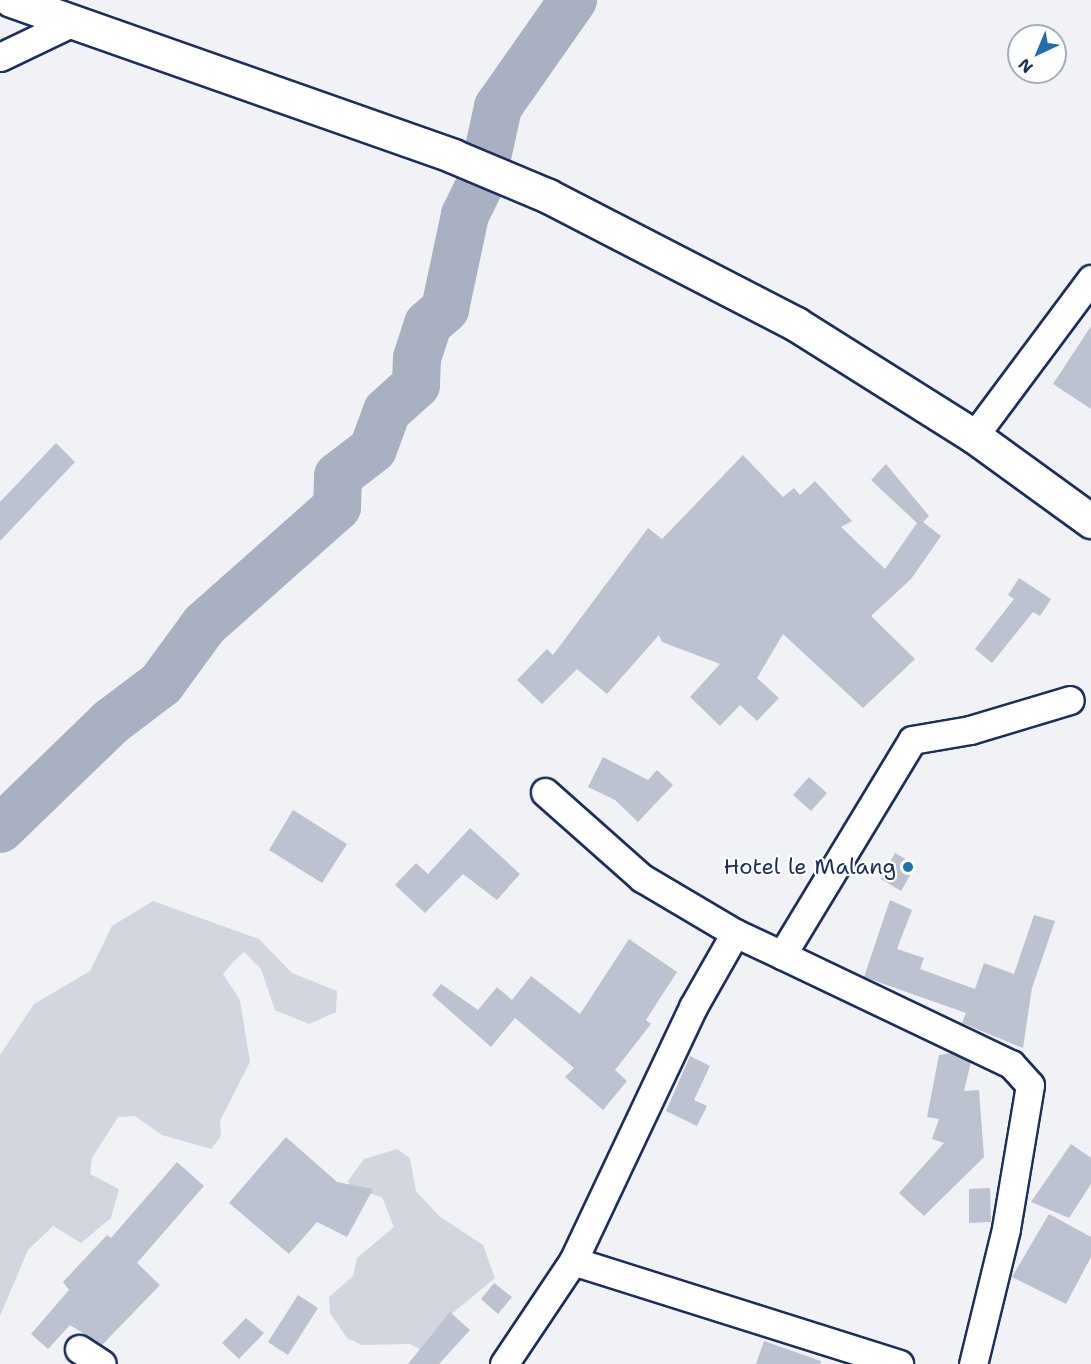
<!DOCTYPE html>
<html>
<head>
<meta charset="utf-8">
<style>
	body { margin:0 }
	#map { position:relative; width:1091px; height:1364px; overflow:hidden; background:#f1f2f5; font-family:"Shantell Sans",sans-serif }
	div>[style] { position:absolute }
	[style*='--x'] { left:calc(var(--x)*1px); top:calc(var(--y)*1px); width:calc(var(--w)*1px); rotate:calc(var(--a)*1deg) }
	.green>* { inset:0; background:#d2d6df }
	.river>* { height:48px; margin:-24px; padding:0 24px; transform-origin:24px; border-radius:24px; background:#a8b0c2 }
	.building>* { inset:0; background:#bcc2d0 }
	.roads { filter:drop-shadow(2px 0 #1b2f5e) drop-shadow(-2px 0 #1b2f5e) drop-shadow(0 2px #1b2f5e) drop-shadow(0 -2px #1b2f5e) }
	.minor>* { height:27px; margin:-13.5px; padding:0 13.5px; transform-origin:13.5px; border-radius:13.5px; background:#fff }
	.trunk>* { height:33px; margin:-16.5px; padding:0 16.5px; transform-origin:16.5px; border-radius:16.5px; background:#fff }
	.dots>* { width:16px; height:16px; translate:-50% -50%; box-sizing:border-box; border:3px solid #fff; border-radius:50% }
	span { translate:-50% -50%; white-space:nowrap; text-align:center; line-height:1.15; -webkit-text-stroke:4.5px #fff; paint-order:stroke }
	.poi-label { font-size:22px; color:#1b2f5e }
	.right { translate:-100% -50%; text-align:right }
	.north { position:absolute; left:1007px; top:24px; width:60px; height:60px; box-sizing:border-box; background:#fff; border:2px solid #a4acbf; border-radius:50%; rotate:224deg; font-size:16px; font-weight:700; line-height:24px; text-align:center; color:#1b2f5e }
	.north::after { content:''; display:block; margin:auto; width:21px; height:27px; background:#1f6fb2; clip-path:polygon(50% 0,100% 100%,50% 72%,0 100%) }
</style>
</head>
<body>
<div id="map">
	<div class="green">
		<i style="clip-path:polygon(153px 901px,259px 939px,292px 973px,337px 991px,336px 1012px,309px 1024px,275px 1010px,261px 969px,244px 952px,234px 961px,223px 974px,240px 1000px,250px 1062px,220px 1121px,221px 1136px,211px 1149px,162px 1135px,135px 1116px,118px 1117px,92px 1158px,90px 1174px,119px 1189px,111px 1218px,81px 1243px,53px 1226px,28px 1250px,0 1316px,0 1055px,34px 1004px,90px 971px,112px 926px)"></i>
		<i style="clip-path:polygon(397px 1149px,410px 1158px,416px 1191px,439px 1216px,483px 1245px,495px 1278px,442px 1322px,425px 1352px,410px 1344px,362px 1345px,347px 1338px,330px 1313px,329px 1297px,353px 1276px,357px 1258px,394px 1227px,382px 1197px,350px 1187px,348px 1181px,364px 1159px)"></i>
	</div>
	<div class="river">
		<i style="--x:0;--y:829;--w:156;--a:-44"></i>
		<i style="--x:112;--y:721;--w:61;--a:-37.1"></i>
		<i style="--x:161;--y:684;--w:73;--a:-53.9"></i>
		<i style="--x:204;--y:625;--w:178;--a:-41.6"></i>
		<i style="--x:337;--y:507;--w:31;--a:-88"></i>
		<i style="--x:338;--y:476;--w:44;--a:-37.6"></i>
		<i style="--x:373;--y:449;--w:40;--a:-69.8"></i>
		<i style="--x:387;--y:411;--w:39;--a:-42"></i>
		<i style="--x:416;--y:385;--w:27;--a:-88"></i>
		<i style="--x:417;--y:358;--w:36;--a:-72"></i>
		<i style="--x:428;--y:324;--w:23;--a:-41"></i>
		<i style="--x:445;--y:309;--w:96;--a:-78"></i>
		<i style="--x:465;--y:215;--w:39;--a:-64"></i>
		<i style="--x:482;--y:180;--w:75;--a:-77.6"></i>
		<i style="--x:498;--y:107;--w:131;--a:-55"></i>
	</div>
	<div class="building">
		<i style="clip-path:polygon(1091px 326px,1091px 409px,1053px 384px)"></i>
		<i style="clip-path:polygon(56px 443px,75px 462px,0 541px,0 502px)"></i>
		<i style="clip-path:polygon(743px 455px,783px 497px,794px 488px,800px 495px,815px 481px,852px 521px,841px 527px,885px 569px,917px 523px,871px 480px,886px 464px,929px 516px,923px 522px,941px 536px,911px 579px,871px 616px,915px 659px,863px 708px,783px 634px,757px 678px,779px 698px,757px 721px,740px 705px,720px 726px,690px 697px,720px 664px,662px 642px,659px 635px,607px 694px,577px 669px,542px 704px,517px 680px,547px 649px,553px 655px,648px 528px,662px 539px)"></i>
		<i style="clip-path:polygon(1019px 578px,1051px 599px,1040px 616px,1033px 612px,992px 663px,975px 649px,1014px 599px,1008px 595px)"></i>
		<i style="clip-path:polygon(603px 757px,648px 780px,657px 770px,673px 785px,638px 822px,615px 800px,588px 787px)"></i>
		<i style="clip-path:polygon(809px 777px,827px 793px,811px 811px,793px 795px)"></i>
		<i style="clip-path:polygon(293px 810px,347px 844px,322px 883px,269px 850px)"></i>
		<i style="clip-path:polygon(470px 828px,520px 874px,497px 900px,463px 874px,425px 913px,395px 885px,416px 863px,428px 874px)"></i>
		<i style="clip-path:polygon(895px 853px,916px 865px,901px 891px,881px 879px)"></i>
		<i style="clip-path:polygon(890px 900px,912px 910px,897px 949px,924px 958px,920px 969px,975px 989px,984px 963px,1014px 974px,1034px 915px,1055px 921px,1032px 988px,1023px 1048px,962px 1023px,966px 1013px,864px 977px)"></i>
		<i style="clip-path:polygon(629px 939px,677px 972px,646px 1020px,651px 1024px,615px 1070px,627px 1081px,603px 1110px,565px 1077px,574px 1068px,515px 1018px,491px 1047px,432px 995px,441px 984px,478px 1010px,497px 987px,512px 1000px,531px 976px,580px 1014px)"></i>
		<i style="clip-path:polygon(952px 1053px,971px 1062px,964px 1091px,979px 1090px,984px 1157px,924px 1216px,899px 1193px,944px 1143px,932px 1139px,939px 1119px,927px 1117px,939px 1055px)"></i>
		<i style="clip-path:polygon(690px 1056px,710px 1066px,694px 1100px,707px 1106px,697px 1126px,666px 1111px)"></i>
		<i style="clip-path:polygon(286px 1137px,337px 1182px,373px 1189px,347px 1237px,317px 1222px,289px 1254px,229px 1203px)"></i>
		<i style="clip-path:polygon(1071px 1144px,1091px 1158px,1091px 1184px,1069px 1218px,1031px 1202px)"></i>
		<i style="clip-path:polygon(177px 1162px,204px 1186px,137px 1263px,160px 1285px,102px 1345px,70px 1325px,48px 1349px,31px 1334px,69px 1290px,63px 1282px,107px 1235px,111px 1238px)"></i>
		<i style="clip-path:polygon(990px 1188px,991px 1222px,969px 1223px,969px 1189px)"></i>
		<i style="clip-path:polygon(1049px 1214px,1091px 1237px,1091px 1257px,1066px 1304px,1012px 1277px)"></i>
		<i style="clip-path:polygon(494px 1283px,512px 1297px,498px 1314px,481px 1299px)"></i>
		<i style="clip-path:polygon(298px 1295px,318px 1308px,288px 1355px,268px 1342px)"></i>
		<i style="clip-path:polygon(450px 1312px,470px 1330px,439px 1364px,408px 1364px)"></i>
		<i style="clip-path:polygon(246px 1318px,264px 1333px,239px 1359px,222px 1343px)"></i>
		<i style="clip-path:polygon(764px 1341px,821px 1361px,820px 1364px,756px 1364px)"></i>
	</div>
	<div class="roads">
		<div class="minor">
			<i style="--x:0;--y:57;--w:81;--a:-25.6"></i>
			<i style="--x:974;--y:436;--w:196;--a:-53.3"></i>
			<i style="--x:545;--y:792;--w:130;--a:41.6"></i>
			<i style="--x:642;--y:878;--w:108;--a:30.6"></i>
			<i style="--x:782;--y:955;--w:254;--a:25.5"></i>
			<i style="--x:1011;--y:1064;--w:28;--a:48"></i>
			<i style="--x:1030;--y:1085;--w:146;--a:99.5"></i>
			<i style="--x:1006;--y:1229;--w:139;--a:103.7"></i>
			<i style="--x:573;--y:1261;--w:342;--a:17.5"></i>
			<i style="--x:79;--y:1349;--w:27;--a:33"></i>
			<i style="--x:504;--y:1364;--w:124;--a:-56.2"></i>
			<i style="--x:573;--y:1261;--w:281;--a:-64.7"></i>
			<i style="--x:693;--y:1007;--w:85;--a:-60.4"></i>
			<i style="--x:735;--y:933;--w:52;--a:25.1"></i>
			<i style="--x:782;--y:955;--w:251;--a:-58.8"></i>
			<i style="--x:912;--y:740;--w:59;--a:-9.8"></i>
			<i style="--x:970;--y:730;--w:104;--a:-16.7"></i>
		</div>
		<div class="trunk">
			<i style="--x:11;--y:0;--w:469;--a:19.4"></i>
			<i style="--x:453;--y:156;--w:103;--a:22.8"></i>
			<i style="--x:548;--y:196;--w:279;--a:27.3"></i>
			<i style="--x:796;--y:324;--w:210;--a:32.2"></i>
			<i style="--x:974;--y:436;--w:145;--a:36"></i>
		</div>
	</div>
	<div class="dots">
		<i style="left:908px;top:867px;background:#1f6fb2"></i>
	</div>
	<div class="poi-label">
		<span class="right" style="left:896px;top:867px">Hotel le Malang</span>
	</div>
	<div class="north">N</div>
</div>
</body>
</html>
